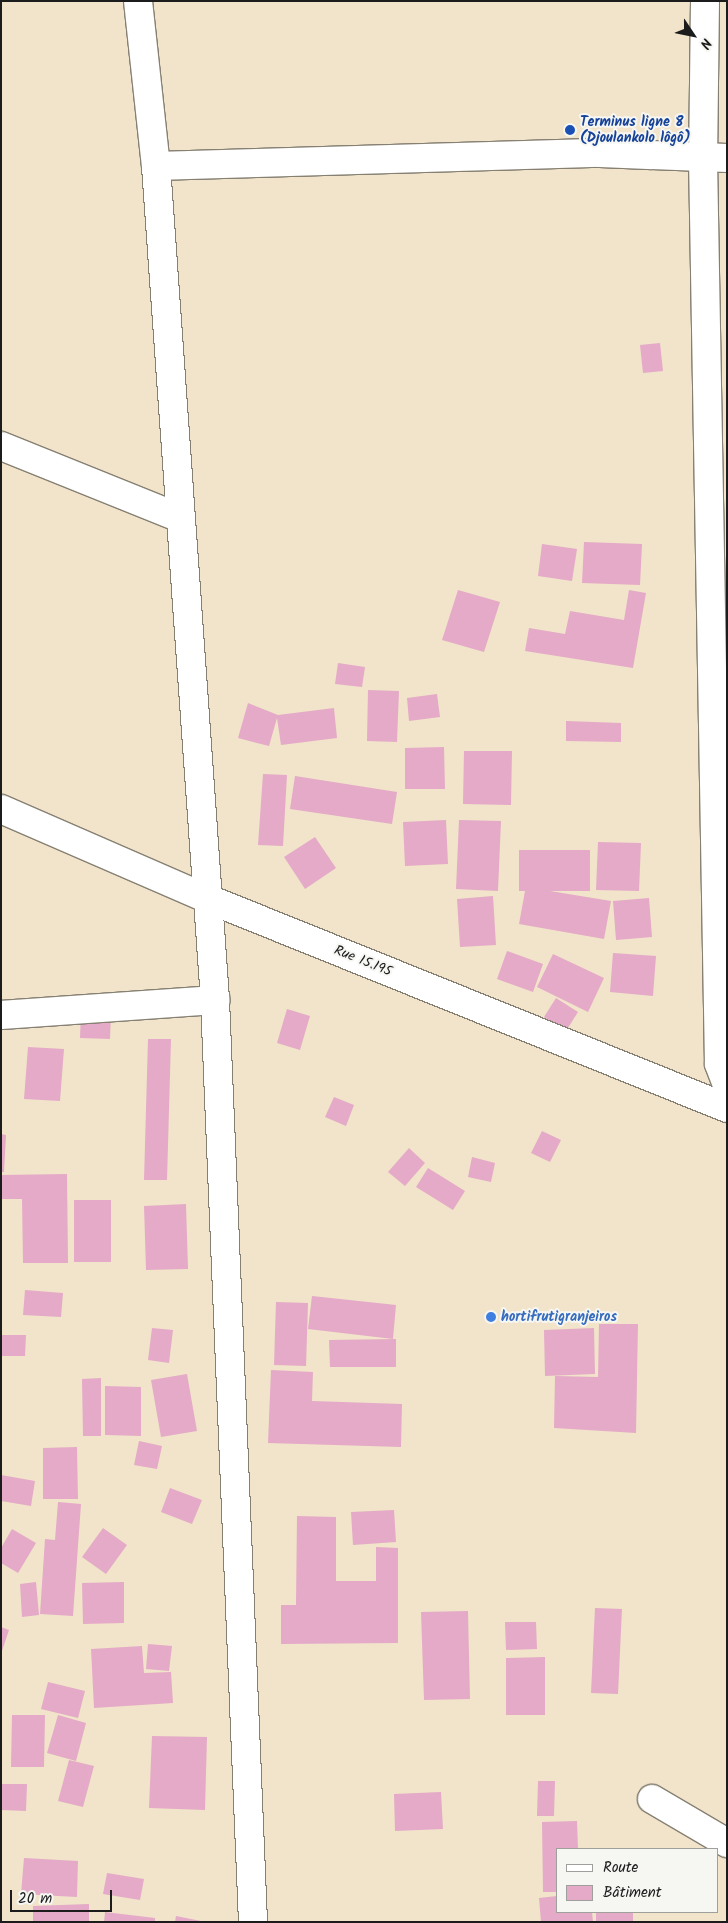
<!DOCTYPE html>
<html>
<head>
<meta charset="utf-8">
<style>
	body { margin:0 }
	#map { position:relative; width:728px; height:1923px; overflow:hidden; background:#f1e4ca; font-family:Kalam,sans-serif }
	div>[style] { position:absolute }
	[style*='--x'] { left:calc(var(--x)*1px); top:calc(var(--y)*1px); width:calc(var(--w)*1px); rotate:calc(var(--a)*1deg) }
	.building>* { inset:0; background:#e4aac7 }
	.roads { filter:drop-shadow(1px 0 #868073) drop-shadow(-1px 0 #868073) drop-shadow(0 1px #868073) drop-shadow(0 -1px #868073) }
	.street>* { height:28px; margin:-14px; padding:0 14px; transform-origin:14px; border-radius:14px; background:#fff }
	.dots>* { width:14px; height:14px; translate:-50% -50%; box-sizing:border-box; border:2px solid #f6f6f2; border-radius:50% }
	span { translate:-50% -50%; white-space:nowrap; text-align:center; line-height:1.15; -webkit-text-stroke:4px #f6f6f2; paint-order:stroke }
	.transit-label { font-size:14px; color:#164399; font-weight:700 }
	.left { translate:0 -50%; text-align:left }
	.street-label { font-size:14px; color:#1c1c1c }
	.shop-label { font-size:14px; color:#366cbe; font-weight:700 }
	.frame { position:absolute; inset:0; border:2px solid #1c1c1c; pointer-events:none }
	.legend { position:absolute; left:556px; top:1848px; width:162px; height:65px; box-sizing:border-box; background:#f6f6f2; border:1px solid #9f9f9c; margin:0; padding:6px 9px; list-style:none; font-size:15px; color:#1c1c1c }
	.legend li { display:flex; align-items:center; gap:10px; height:25px }
	.legend b { width:25px; border:1px solid #9f9f9c }
	.north { position:absolute; left:668px; top:10px; width:50px; height:50px; -webkit-text-stroke:4px #f6f6f2; paint-order:stroke; rotate:124deg; font-size:14px; font-weight:700; line-height:20px; text-align:center; color:#1c1c1c }
	.north::after { content:''; display:block; margin:auto; width:18px; height:22px; background:#1c1c1c; clip-path:polygon(50% 0,100% 100%,50% 72%,0 100%) }
	.scale { position:absolute; left:10px; top:1890px; width:102px; height:22px; box-sizing:border-box; border:2px solid #1c1c1c; border-top:0; padding-left:6px; font-size:15px; line-height:18px; white-space:nowrap; color:#1c1c1c; -webkit-text-stroke:4px #f6f6f2; paint-order:stroke }
</style>
</head>
<body>
<div id="map">
	<div class="building">
		<i style="clip-path:polygon(660px 343px,663px 371px,643px 373px,640px 345px)"></i>
		<i style="clip-path:polygon(584px 542px,642px 544px,640px 585px,582px 583px)"></i>
		<i style="clip-path:polygon(542px 544px,577px 549px,572px 581px,538px 576px)"></i>
		<i style="clip-path:polygon(458px 590px,500px 602px,484px 652px,442px 640px)"></i>
		<i style="clip-path:polygon(629px 590px,646px 593px,633px 668px,525px 651px,529px 628px,565px 634px,570px 611px,624px 620px)"></i>
		<i style="clip-path:polygon(338px 663px,365px 667px,362px 687px,335px 684px)"></i>
		<i style="clip-path:polygon(368px 690px,399px 691px,397px 742px,367px 741px)"></i>
		<i style="clip-path:polygon(437px 694px,440px 717px,409px 721px,407px 698px)"></i>
		<i style="clip-path:polygon(248px 703px,278px 715px,334px 708px,337px 738px,281px 745px,277px 718px,269px 746px,238px 738px)"></i>
		<i style="clip-path:polygon(566px 721px,621px 723px,621px 742px,566px 741px)"></i>
		<i style="clip-path:polygon(444px 747px,445px 789px,405px 789px,405px 748px)"></i>
		<i style="clip-path:polygon(464px 751px,512px 751px,511px 805px,463px 804px)"></i>
		<i style="clip-path:polygon(263px 774px,287px 775px,283px 846px,258px 845px)"></i>
		<i style="clip-path:polygon(295px 776px,397px 792px,392px 824px,290px 809px)"></i>
		<i style="clip-path:polygon(446px 820px,448px 864px,405px 866px,403px 822px)"></i>
		<i style="clip-path:polygon(459px 820px,501px 821px,498px 891px,456px 889px)"></i>
		<i style="clip-path:polygon(315px 837px,336px 868px,305px 889px,284px 857px)"></i>
		<i style="clip-path:polygon(598px 842px,641px 843px,639px 891px,596px 890px)"></i>
		<i style="clip-path:polygon(519px 850px,590px 850px,590px 891px,550px 891px,611px 901px,604px 939px,519px 924px,525px 891px,519px 891px)"></i>
		<i style="clip-path:polygon(493px 896px,496px 945px,460px 947px,457px 899px)"></i>
		<i style="clip-path:polygon(649px 898px,652px 937px,616px 940px,613px 901px)"></i>
		<i style="clip-path:polygon(507px 951px,543px 964px,533px 992px,497px 979px)"></i>
		<i style="clip-path:polygon(613px 953px,656px 956px,653px 996px,610px 992px)"></i>
		<i style="clip-path:polygon(553px 954px,604px 978px,588px 1012px,537px 987px)"></i>
		<i style="clip-path:polygon(556px 998px,578px 1012px,566px 1031px,544px 1017px)"></i>
		<i style="clip-path:polygon(287px 1009px,310px 1016px,300px 1050px,277px 1043px)"></i>
		<i style="clip-path:polygon(81px 1012px,111px 1013px,110px 1039px,80px 1038px)"></i>
		<i style="clip-path:polygon(148px 1039px,171px 1039px,167px 1180px,144px 1180px)"></i>
		<i style="clip-path:polygon(28px 1047px,64px 1049px,60px 1101px,24px 1099px)"></i>
		<i style="clip-path:polygon(334px 1097px,354px 1105px,346px 1126px,325px 1117px)"></i>
		<i style="clip-path:polygon(542px 1131px,561px 1140px,550px 1162px,531px 1153px)"></i>
		<i style="clip-path:polygon(1px 1134px,6px 1135px,4px 1172px,1px 1172px)"></i>
		<i style="clip-path:polygon(409px 1148px,425px 1163px,405px 1186px,388px 1172px)"></i>
		<i style="clip-path:polygon(472px 1157px,495px 1163px,491px 1182px,468px 1177px)"></i>
		<i style="clip-path:polygon(428px 1168px,465px 1191px,453px 1210px,416px 1187px)"></i>
		<i style="clip-path:polygon(67px 1174px,68px 1263px,23px 1263px,22px 1199px,1px 1199px,1px 1175px)"></i>
		<i style="clip-path:polygon(74px 1200px,111px 1200px,111px 1262px,74px 1262px)"></i>
		<i style="clip-path:polygon(186px 1204px,188px 1269px,146px 1270px,144px 1206px)"></i>
		<i style="clip-path:polygon(25px 1290px,63px 1293px,61px 1317px,23px 1315px)"></i>
		<i style="clip-path:polygon(312px 1296px,396px 1305px,393px 1339px,308px 1329px)"></i>
		<i style="clip-path:polygon(276px 1302px,308px 1303px,306px 1366px,274px 1365px)"></i>
		<i style="clip-path:polygon(599px 1324px,638px 1324px,636px 1433px,554px 1428px,555px 1376px,598px 1377px)"></i>
		<i style="clip-path:polygon(152px 1328px,173px 1330px,169px 1363px,148px 1360px)"></i>
		<i style="clip-path:polygon(594px 1328px,595px 1374px,545px 1376px,544px 1330px)"></i>
		<i style="clip-path:polygon(1px 1335px,26px 1335px,25px 1356px,1px 1356px)"></i>
		<i style="clip-path:polygon(396px 1339px,396px 1367px,330px 1367px,329px 1340px)"></i>
		<i style="clip-path:polygon(271px 1370px,313px 1372px,312px 1401px,402px 1404px,401px 1447px,268px 1443px)"></i>
		<i style="clip-path:polygon(187px 1374px,197px 1431px,161px 1437px,151px 1380px)"></i>
		<i style="clip-path:polygon(101px 1378px,101px 1436px,83px 1436px,82px 1379px)"></i>
		<i style="clip-path:polygon(105px 1386px,141px 1387px,141px 1436px,105px 1435px)"></i>
		<i style="clip-path:polygon(139px 1441px,162px 1446px,157px 1469px,134px 1465px)"></i>
		<i style="clip-path:polygon(77px 1447px,78px 1499px,43px 1499px,43px 1448px)"></i>
		<i style="clip-path:polygon(1px 1475px,35px 1481px,31px 1506px,1px 1501px)"></i>
		<i style="clip-path:polygon(170px 1488px,202px 1500px,192px 1524px,161px 1512px)"></i>
		<i style="clip-path:polygon(58px 1502px,81px 1504px,73px 1616px,40px 1614px,45px 1539px,55px 1540px)"></i>
		<i style="clip-path:polygon(394px 1510px,396px 1542px,353px 1545px,351px 1512px)"></i>
		<i style="clip-path:polygon(297px 1516px,336px 1517px,336px 1581px,376px 1581px,376px 1547px,398px 1548px,398px 1643px,281px 1644px,281px 1605px,296px 1605px)"></i>
		<i style="clip-path:polygon(103px 1528px,127px 1545px,106px 1574px,82px 1557px)"></i>
		<i style="clip-path:polygon(12px 1529px,36px 1543px,18px 1573px,1px 1563px,1px 1548px)"></i>
		<i style="clip-path:polygon(36px 1582px,39px 1615px,22px 1617px,20px 1584px)"></i>
		<i style="clip-path:polygon(124px 1582px,124px 1623px,83px 1624px,82px 1583px)"></i>
		<i style="clip-path:polygon(595px 1608px,622px 1609px,618px 1694px,591px 1693px)"></i>
		<i style="clip-path:polygon(468px 1611px,470px 1699px,424px 1700px,421px 1612px)"></i>
		<i style="clip-path:polygon(505px 1622px,536px 1622px,537px 1649px,506px 1650px)"></i>
		<i style="clip-path:polygon(1px 1627px,9px 1630px,2px 1651px,1px 1651px)"></i>
		<i style="clip-path:polygon(148px 1644px,172px 1646px,169px 1671px,146px 1669px)"></i>
		<i style="clip-path:polygon(142px 1646px,144px 1673px,171px 1672px,173px 1703px,94px 1708px,91px 1649px)"></i>
		<i style="clip-path:polygon(545px 1657px,545px 1715px,506px 1715px,506px 1658px)"></i>
		<i style="clip-path:polygon(48px 1682px,85px 1691px,78px 1718px,41px 1709px)"></i>
		<i style="clip-path:polygon(12px 1715px,45px 1715px,44px 1767px,11px 1767px)"></i>
		<i style="clip-path:polygon(58px 1715px,86px 1723px,76px 1761px,47px 1753px)"></i>
		<i style="clip-path:polygon(152px 1736px,207px 1737px,205px 1810px,149px 1808px)"></i>
		<i style="clip-path:polygon(69px 1760px,94px 1766px,83px 1807px,58px 1801px)"></i>
		<i style="clip-path:polygon(538px 1781px,555px 1781px,554px 1816px,537px 1816px)"></i>
		<i style="clip-path:polygon(1px 1784px,27px 1784px,26px 1811px,1px 1810px)"></i>
		<i style="clip-path:polygon(441px 1792px,443px 1829px,395px 1831px,394px 1794px)"></i>
		<i style="clip-path:polygon(577px 1821px,578px 1849px,557px 1849px,557px 1892px,543px 1892px,542px 1822px)"></i>
		<i style="clip-path:polygon(24px 1858px,78px 1861px,77px 1897px,21px 1894px)"></i>
		<i style="clip-path:polygon(107px 1873px,144px 1879px,140px 1900px,103px 1894px)"></i>
		<i style="clip-path:polygon(557px 1896px,557px 1912px,592px 1912px,593px 1922px,541px 1922px,539px 1898px)"></i>
		<i style="clip-path:polygon(89px 1904px,89px 1922px,33px 1922px,33px 1906px)"></i>
		<i style="clip-path:polygon(105px 1912px,155px 1918px,155px 1922px,104px 1922px)"></i>
		<i style="clip-path:polygon(596px 1912px,633px 1912px,633px 1922px,596px 1922px)"></i>
		<i style="clip-path:polygon(176px 1916px,201px 1921px,201px 1922px,175px 1922px)"></i>
	</div>
	<div class="roads">
		<div class="street">
			<i style="--x:138;--y:1;--w:166;--a:83.8"></i>
			<i style="--x:156;--y:166;--w:836;--a:85.95"></i>
			<i style="--x:215;--y:1000;--w:923;--a:87.64"></i>
			<i style="--x:705;--y:1;--w:157;--a:90.7"></i>
			<i style="--x:703;--y:158;--w:906;--a:88.99"></i>
			<i style="--x:719;--y:1064;--w:22;--a:69"></i>
			<i style="--x:156;--y:166;--w:444;--a:-1.7"></i>
			<i style="--x:600;--y:153;--w:127;--a:2.3"></i>
			<i style="--x:1;--y:446;--w:191;--a:21.9"></i>
			<i style="--x:1;--y:809;--w:223;--a:23.5"></i>
			<i style="--x:206;--y:898;--w:562;--a:21.95"></i>
			<i style="--x:1;--y:1015;--w:215;--a:-4"></i>
			<i style="--x:652;--y:1799;--w:87;--a:30.4"></i>
		</div>
	</div>
	<div class="dots">
		<i style="left:570px;top:130px;background:#1a4fb4"></i>
		<i style="left:491px;top:1317px;background:#3f7fe0"></i>
	</div>
	<div class="transit-label">
		<span class="left" style="left:580px;top:130px">Terminus ligne 8<br>(Djoulankolo lôgô)</span>
	</div>
	<div class="street-label">
		<span style="left:363px;top:961px;rotate:22deg">Rue 15.195</span>
	</div>
	<div class="shop-label">
		<span class="left" style="left:501px;top:1317px">hortifrutigranjeiros</span>
	</div>
	<div class="frame"></div>
	<ul class="legend">
	<li><b style="height:6px;background:#fff"></b>Route</li>
	<li><b style="height:14px;background:#e4aac7"></b>Bâtiment</li>
	</ul>
	<div class="north">N</div>
	<div class="scale">20 m</div>
</div>
</body>
</html>
